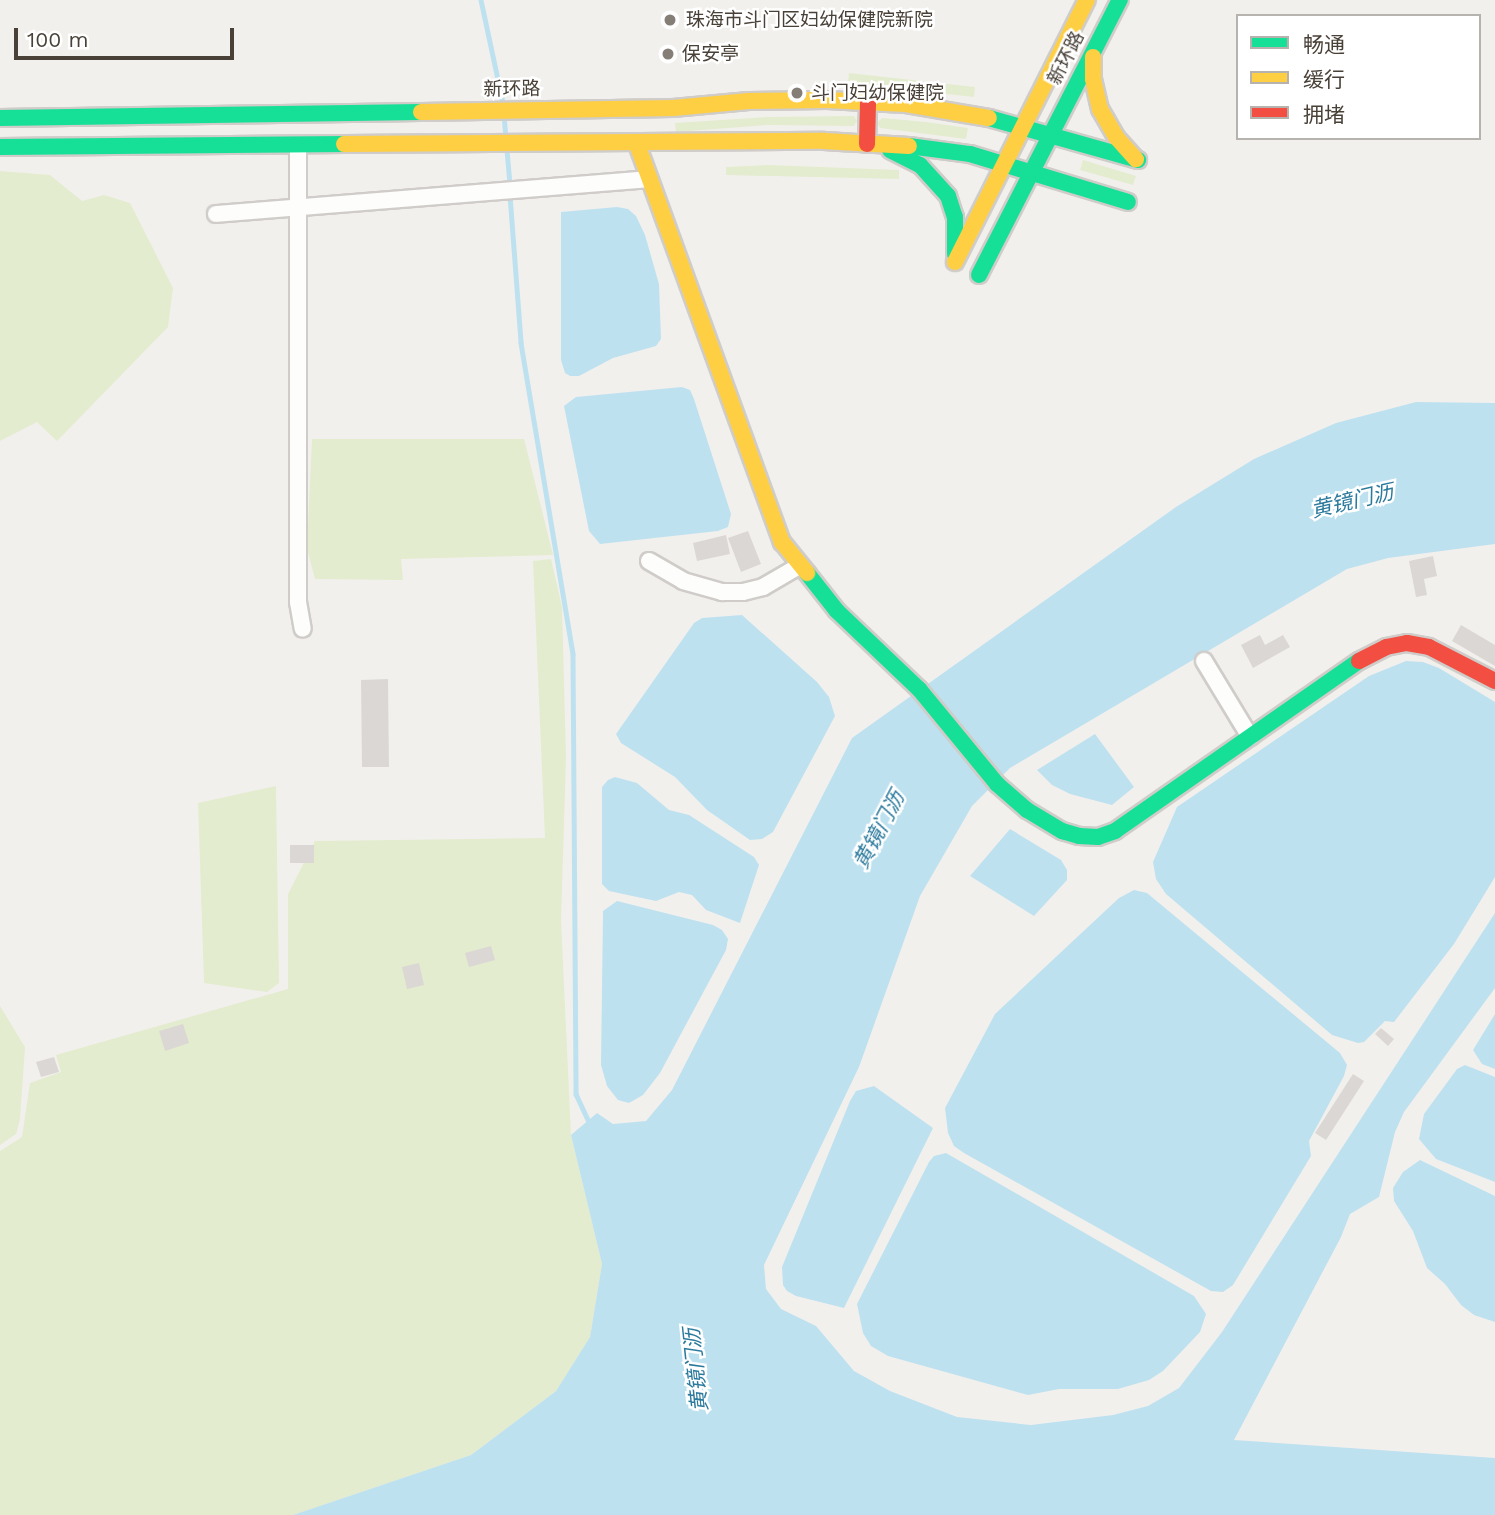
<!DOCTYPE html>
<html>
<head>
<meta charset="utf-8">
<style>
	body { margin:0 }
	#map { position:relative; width:1495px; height:1515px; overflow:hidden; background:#f2f0ed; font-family:"Work Sans","Noto Sans SC",sans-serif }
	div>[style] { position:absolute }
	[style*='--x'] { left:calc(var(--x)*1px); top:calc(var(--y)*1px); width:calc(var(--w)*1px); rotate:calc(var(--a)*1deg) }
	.green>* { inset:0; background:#e3ecce }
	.water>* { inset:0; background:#bee1f0 }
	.stream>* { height:4.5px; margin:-2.25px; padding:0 2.25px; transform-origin:2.25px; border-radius:2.25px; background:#bee1f0 }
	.building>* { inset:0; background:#dbd7d4 }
	.roads { filter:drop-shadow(2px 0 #cfccc9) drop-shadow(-2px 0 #cfccc9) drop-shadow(0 2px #cfccc9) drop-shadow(0 -2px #cfccc9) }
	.street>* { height:16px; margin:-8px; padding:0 8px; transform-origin:8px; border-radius:8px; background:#fdfdfc }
	.fast>* { height:16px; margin:-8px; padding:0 8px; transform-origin:8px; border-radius:8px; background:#16e098 }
	.slow>* { height:16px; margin:-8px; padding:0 8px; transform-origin:8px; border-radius:8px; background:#ffcf43 }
	.jam>* { height:16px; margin:-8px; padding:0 8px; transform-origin:8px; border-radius:8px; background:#f24e42 }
	.dots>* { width:19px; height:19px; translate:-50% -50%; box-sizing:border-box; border:4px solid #fff; border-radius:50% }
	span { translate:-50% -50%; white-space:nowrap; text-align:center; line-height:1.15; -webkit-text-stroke:5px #fff; paint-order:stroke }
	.poi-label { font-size:19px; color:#494138 }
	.left { translate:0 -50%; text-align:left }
	.street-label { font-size:19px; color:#494138 }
	.water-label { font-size:21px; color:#2b7a9d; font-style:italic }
	.legend { position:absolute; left:1236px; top:14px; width:245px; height:126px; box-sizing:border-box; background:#fff; border:2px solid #b6b3af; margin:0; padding:9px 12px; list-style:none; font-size:21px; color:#494138 }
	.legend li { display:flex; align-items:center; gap:14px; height:35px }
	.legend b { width:35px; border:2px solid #b6b3af }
	.scale { position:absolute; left:14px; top:28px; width:220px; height:32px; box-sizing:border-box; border:4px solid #494138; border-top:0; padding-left:9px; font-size:21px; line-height:24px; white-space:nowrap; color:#494138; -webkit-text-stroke:5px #fff; paint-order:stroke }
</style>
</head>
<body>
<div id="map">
	<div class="green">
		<i style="clip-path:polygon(849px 73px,975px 87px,974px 97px,848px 83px)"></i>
		<i style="clip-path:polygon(854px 116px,857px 121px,854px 126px,766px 125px,676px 132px,675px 123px,766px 117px)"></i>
		<i style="clip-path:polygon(882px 118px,926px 122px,968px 128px,966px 139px,880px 128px,877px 123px)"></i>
		<i style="clip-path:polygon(1083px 160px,1136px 176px,1133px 185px,1080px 170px)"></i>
		<i style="clip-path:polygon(769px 165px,899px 170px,899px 179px,726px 175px,726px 167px)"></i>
		<i style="clip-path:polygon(0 171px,50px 175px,82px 201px,104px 195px,130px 203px,173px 288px,168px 327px,57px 441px,37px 422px,0 441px)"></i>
		<i style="clip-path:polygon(312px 439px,524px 439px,553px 555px,401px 559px,403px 580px,315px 579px,307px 549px)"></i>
		<i style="clip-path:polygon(551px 559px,562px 607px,566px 758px,561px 920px,571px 1135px,602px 1264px,590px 1337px,556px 1391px,471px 1455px,293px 1515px,0 1515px,0 1151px,22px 1137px,30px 1083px,61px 1072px,56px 1055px,288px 989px,288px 894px,315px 841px,545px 838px,533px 561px)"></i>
		<i style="clip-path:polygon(276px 786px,279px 983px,267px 992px,204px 983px,198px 803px)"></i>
		<i style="clip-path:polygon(0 1006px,25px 1047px,20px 1119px,16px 1134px,0 1145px)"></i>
	</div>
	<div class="water">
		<i style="clip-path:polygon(617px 207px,628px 209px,636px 216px,645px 235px,659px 284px,661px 339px,656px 346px,613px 358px,579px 376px,570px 376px,565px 373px,561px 360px,561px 212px)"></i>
		<i style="clip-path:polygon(682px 387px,690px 390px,694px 399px,731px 514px,728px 527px,718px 531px,600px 544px,589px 531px,564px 406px,576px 397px)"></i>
		<i style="clip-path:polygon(1416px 402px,1495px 403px,1495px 544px,1388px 558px,1347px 569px,1010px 768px,972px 806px,920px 896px,859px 1067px,764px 1265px,766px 1289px,781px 1309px,816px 1326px,854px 1371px,890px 1391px,957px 1417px,1031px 1425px,1113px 1415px,1148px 1406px,1179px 1388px,1222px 1332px,1495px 913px,1495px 988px,1404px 1112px,1395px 1132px,1379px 1197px,1350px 1214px,1341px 1237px,1234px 1440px,1495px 1458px,1495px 1515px,293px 1515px,471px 1455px,556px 1391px,590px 1337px,602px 1264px,571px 1135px,597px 1113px,613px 1124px,646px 1121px,672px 1090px,852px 738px,1176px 507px,1254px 459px,1336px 423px)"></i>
		<i style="clip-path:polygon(742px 615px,817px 682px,829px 697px,835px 716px,773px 832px,762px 839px,750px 840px,707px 810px,675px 777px,621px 743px,616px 734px,694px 623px,702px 618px)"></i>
		<i style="clip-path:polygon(1406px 661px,1423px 662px,1439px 668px,1495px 702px,1495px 877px,1454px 944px,1394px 1022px,1385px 1021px,1364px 1042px,1358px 1043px,1332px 1035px,1166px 894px,1156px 879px,1153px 862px,1177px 807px,1369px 676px)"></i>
		<i style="clip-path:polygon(1095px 734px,1134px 787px,1112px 805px,1070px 794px,1052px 785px,1037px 770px)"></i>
		<i style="clip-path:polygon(615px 777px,637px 783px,669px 810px,689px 815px,754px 857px,759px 865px,740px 923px,706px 910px,692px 895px,679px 892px,656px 901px,609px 891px,602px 884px,602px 787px,608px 780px)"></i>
		<i style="clip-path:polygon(1010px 829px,1061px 860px,1067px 870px,1067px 880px,1034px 916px,970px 876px)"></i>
		<i style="clip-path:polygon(1134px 890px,1147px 893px,1340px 1053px,1347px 1065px,1344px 1076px,1309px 1141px,1311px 1156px,1233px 1285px,1223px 1292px,1211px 1291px,964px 1153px,954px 1146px,948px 1133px,945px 1108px,995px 1014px,1119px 898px)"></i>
		<i style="clip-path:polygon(617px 901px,713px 925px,722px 930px,728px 939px,726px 950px,660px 1073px,643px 1095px,629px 1103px,618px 1100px,607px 1086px,601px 1065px,603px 911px)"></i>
		<i style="clip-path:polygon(1495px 1014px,1495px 1069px,1482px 1064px,1473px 1050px)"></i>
		<i style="clip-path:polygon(1465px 1065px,1495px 1077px,1495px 1182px,1436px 1159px,1419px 1139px,1424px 1114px,1457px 1069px)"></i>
		<i style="clip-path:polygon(874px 1086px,933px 1128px,844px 1308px,796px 1296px,787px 1291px,783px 1285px,782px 1267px,850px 1101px,856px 1091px)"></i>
		<i style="clip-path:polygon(946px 1153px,1194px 1296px,1206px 1314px,1200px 1332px,1163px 1371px,1149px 1380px,1118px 1389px,1059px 1389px,1028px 1395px,888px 1356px,871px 1346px,863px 1333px,857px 1304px,929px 1162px,934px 1156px)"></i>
		<i style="clip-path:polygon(1420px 1160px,1495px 1196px,1495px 1322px,1474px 1315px,1461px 1305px,1445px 1284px,1427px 1268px,1413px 1231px,1394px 1201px,1393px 1188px,1403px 1172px)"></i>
	</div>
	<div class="stream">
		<i style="--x:481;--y:0;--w:105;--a:77.9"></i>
		<i style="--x:504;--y:115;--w:23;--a:85"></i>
		<i style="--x:507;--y:150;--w:37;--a:85"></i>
		<i style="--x:510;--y:195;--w:148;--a:85.7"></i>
		<i style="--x:521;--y:343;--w:315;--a:80.5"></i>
		<i style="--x:573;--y:654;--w:440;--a:89.6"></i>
		<i style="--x:576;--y:1094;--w:33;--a:65"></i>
	</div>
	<div class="building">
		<i style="clip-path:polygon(748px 531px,761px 564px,741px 572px,728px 538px)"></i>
		<i style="clip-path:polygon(726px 535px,730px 554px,697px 561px,693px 543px)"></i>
		<i style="clip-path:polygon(1433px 556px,1437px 576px,1424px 579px,1427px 595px,1416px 597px,1409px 561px)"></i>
		<i style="clip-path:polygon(1461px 625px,1495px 645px,1495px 666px,1452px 641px)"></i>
		<i style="clip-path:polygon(1260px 635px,1265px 645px,1283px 635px,1290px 647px,1253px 668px,1241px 645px)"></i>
		<i style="clip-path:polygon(388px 679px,389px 767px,362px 767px,361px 680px)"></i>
		<i style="clip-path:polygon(290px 845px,314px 845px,314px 863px,290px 863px)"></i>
		<i style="clip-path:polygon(491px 946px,495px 960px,469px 967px,465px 953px)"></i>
		<i style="clip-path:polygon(419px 963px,424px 985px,407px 989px,402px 967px)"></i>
		<i style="clip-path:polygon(183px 1024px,189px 1043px,165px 1051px,159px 1031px)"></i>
		<i style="clip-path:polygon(1381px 1028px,1394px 1039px,1388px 1046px,1375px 1034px)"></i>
		<i style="clip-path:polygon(54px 1057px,59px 1072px,41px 1077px,36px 1062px)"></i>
		<i style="clip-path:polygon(1353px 1074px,1364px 1081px,1326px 1140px,1315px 1133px)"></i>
	</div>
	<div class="roads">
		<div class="street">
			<i style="--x:298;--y:145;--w:457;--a:90"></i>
			<i style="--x:298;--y:602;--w:27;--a:80"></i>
			<i style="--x:216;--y:214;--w:434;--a:-4.6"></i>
			<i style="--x:649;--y:561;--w:39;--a:30"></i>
			<i style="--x:683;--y:581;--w:41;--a:15.8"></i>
			<i style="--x:722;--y:592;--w:21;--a:0"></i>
			<i style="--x:743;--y:592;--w:21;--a:-14"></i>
			<i style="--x:763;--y:587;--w:42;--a:-30.3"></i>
			<i style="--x:1204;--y:661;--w:89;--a:58.8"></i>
		</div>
		<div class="fast">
			<i style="--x:0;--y:118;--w:421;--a:-0.8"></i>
			<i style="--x:989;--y:118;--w:155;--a:15.7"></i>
			<i style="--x:909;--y:146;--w:62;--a:7.5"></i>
			<i style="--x:970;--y:154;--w:165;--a:16.9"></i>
			<i style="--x:0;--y:147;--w:344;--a:-0.5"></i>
			<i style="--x:890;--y:150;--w:34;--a:27"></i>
			<i style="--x:920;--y:165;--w:42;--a:47.9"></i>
			<i style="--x:948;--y:196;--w:22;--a:72"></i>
			<i style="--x:955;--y:217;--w:37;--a:90"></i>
			<i style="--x:979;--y:275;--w:309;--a:-62.9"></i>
			<i style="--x:807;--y:573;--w:48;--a:51.7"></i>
			<i style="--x:837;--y:611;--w:113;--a:43.6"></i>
			<i style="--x:919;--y:689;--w:123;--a:50.6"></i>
			<i style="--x:997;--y:784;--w:40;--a:41"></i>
			<i style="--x:1027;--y:810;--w:41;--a:31"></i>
			<i style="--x:1062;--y:831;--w:18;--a:16"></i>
			<i style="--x:1079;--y:836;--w:19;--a:3"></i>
			<i style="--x:1098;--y:837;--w:18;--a:-19"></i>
			<i style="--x:1115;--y:831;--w:297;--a:-34.9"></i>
		</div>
		<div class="slow">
			<i style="--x:1093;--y:57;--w:22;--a:90"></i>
			<i style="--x:1093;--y:79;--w:31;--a:77"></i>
			<i style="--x:1100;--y:109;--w:32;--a:60"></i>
			<i style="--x:1116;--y:137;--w:30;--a:48"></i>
			<i style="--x:421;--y:112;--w:252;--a:-0.9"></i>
			<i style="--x:673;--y:108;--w:76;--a:-5.3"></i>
			<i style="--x:749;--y:101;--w:78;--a:-0.7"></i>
			<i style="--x:827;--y:100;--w:79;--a:2.9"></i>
			<i style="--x:906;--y:104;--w:84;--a:9.6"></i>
			<i style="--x:344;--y:144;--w:480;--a:-0.4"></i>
			<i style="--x:824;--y:141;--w:85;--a:3.4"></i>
			<i style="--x:637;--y:144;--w:424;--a:70"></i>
			<i style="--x:782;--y:542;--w:40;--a:51"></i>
			<i style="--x:955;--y:262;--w:293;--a:-63.3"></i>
		</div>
		<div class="jam">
			<i style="--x:867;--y:144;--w:42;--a:-88.6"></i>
			<i style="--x:1359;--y:661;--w:30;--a:-27"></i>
			<i style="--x:1386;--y:647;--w:21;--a:-11"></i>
			<i style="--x:1407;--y:643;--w:22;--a:10"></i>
			<i style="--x:1429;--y:647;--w:74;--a:27.3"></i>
		</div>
	</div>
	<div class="dots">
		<i style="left:670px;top:20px;background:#847e77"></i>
		<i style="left:668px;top:54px;background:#847e77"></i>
		<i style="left:797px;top:93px;background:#847e77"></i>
	</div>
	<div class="poi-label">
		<span class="left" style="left:686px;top:20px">珠海市斗门区妇幼保健院新院</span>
		<span class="left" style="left:682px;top:54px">保安亭</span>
		<span class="left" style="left:811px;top:93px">斗门妇幼保健院</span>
	</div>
	<div class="street-label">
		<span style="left:1066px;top:58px;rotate:-63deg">新环路</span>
		<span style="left:512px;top:89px;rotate:-1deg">新环路</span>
	</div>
	<div class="water-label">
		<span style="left:1352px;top:501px;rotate:-13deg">黄镜门沥</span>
		<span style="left:879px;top:830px;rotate:-62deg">黄镜门沥</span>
		<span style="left:696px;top:1370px;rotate:-96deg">黄镜门沥</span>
	</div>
	<ul class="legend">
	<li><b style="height:9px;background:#16e098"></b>畅通</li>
	<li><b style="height:9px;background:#ffcf43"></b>缓行</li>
	<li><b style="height:9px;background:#f24e42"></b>拥堵</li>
	</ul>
	<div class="scale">100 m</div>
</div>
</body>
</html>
